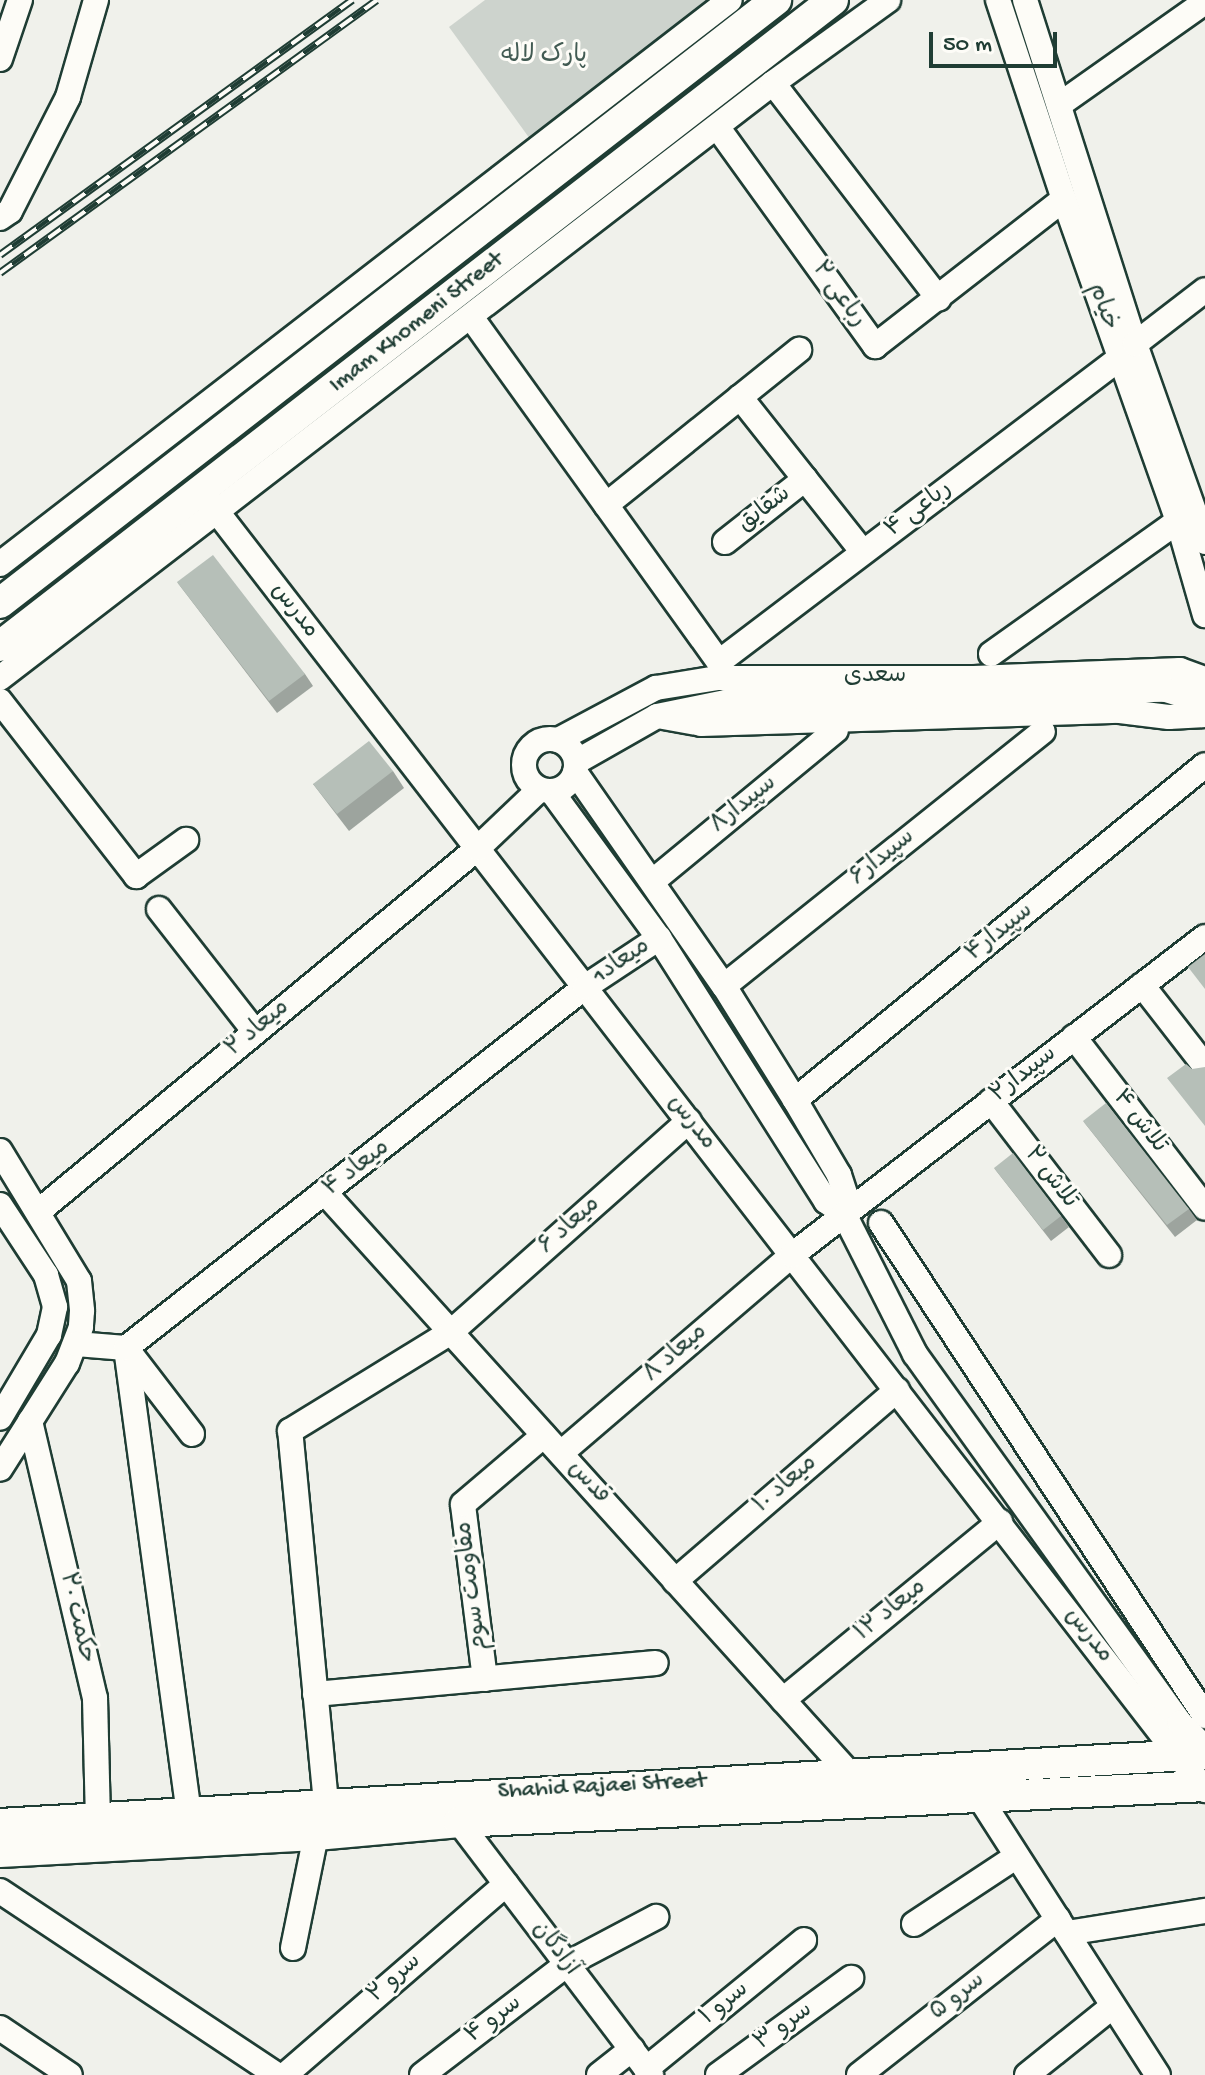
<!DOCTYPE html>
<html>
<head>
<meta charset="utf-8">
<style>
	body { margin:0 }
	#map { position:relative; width:1205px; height:2075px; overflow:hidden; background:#f0f1eb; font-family:"Gochi Hand","Playpen Sans Arabic",sans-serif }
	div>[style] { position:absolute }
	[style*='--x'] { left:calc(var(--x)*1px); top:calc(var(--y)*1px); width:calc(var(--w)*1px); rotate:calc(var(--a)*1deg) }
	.green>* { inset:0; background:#cdd3cd }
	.roads { filter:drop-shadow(2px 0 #1f3d34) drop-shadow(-2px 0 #1f3d34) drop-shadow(0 2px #1f3d34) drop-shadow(0 -2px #1f3d34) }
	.minor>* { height:24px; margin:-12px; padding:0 12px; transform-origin:12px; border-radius:12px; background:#fdfcf7 }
	.minor>.ring { margin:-12px; padding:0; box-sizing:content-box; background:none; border:24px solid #fdfcf7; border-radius:50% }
	.major>* { height:30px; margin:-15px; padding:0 15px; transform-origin:15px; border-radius:15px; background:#fdfcf7 }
	.rail>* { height:8px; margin-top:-4px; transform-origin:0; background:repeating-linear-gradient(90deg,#fdfcf7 0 15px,#1f3d34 0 30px); box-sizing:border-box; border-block:2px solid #1f3d34 }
	.wall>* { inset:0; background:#9da49e }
	.building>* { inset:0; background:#b6bfb8 }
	span { translate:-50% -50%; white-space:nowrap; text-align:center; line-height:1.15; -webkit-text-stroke:6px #fdfcf7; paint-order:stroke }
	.park-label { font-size:24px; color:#425b53 }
	.street-label { font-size:24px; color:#1f3d34 }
	.scale { position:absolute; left:929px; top:32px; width:128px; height:36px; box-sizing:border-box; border:4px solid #1f3d34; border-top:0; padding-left:10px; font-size:24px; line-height:28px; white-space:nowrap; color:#1f3d34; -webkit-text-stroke:6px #fdfcf7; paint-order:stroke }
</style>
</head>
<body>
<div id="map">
	<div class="green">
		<i style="clip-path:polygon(485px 0,714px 0,530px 139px,449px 27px)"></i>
	</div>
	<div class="roads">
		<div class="minor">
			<i style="--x:998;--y:0;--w:210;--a:71.7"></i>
			<i style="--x:1064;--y:199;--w:342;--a:70.5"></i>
			<i style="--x:1178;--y:521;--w:98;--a:74"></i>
			<i style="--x:1025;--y:0;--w:361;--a:72.3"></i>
			<i style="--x:1135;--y:344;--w:210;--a:70.5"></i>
			<i style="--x:0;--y:59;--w:62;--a:-71.3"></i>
			<i style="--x:773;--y:83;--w:272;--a:52.5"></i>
			<i style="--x:1059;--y:105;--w:179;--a:-35.2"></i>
			<i style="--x:718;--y:128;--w:269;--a:54.2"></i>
			<i style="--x:875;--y:346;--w:239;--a:-37.9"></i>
			<i style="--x:0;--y:218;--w:12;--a:-35"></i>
			<i style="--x:10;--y:211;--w:128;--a:-63"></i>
			<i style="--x:68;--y:97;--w:101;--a:-73.9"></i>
			<i style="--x:471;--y:317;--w:425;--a:54.3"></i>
			<i style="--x:719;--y:662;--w:503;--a:-37.17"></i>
			<i style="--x:1135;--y:344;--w:88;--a:-37.6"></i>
			<i style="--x:740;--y:397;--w:198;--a:51.6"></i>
			<i style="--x:201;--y:491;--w:1642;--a:52.3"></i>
			<i style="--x:606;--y:505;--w:248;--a:-38.8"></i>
			<i style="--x:725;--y:542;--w:102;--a:-38.2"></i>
			<i style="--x:0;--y:564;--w:922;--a:-37.69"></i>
			<i style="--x:991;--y:654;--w:229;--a:-35.4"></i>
			<i style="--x:0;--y:678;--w:975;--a:-37.59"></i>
			<i style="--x:773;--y:83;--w:142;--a:-35.8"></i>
			<i style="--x:0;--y:701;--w:222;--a:52.1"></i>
			<i style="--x:136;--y:876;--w:62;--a:-35.8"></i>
			<i style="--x:663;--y:717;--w:39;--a:10"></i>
			<i style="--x:701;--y:724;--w:419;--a:-1.8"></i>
			<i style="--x:1120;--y:711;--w:49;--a:7"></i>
			<i style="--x:1169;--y:717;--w:36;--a:-3"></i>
			<i class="ring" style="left:524px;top:739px;width:28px;height:28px"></i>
			<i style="--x:558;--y:740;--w:111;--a:-28"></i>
			<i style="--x:656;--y:688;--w:63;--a:-9.2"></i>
			<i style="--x:718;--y:678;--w:256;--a:0"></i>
			<i style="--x:974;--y:678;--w:206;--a:-2.2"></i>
			<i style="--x:1180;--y:670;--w:27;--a:20"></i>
			<i style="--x:576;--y:762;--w:93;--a:-29.6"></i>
			<i style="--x:657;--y:716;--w:70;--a:-11.5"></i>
			<i style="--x:726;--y:702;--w:440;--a:-1.6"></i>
			<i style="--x:1166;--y:690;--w:41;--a:17.1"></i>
			<i style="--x:575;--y:772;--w:261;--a:55.2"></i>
			<i style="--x:724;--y:986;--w:134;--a:58.1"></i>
			<i style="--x:795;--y:1100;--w:87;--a:59.6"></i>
			<i style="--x:839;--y:1175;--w:20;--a:72"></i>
			<i style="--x:845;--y:1194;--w:20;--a:93"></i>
			<i style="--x:552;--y:792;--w:181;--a:53.8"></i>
			<i style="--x:659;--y:938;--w:312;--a:57.6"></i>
			<i style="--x:826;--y:1201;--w:22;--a:36"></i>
			<i style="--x:844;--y:1214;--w:157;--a:63.1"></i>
			<i style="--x:915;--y:1354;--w:454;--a:54.3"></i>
			<i style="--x:1180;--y:1723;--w:35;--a:45"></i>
			<i style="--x:653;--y:881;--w:237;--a:-39.5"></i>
			<i style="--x:159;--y:909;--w:156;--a:52"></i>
			<i style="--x:1142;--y:985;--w:103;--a:52.1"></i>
			<i style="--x:724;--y:986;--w:408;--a:-38.6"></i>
			<i style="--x:1074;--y:1037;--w:215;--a:52.5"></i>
			<i style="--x:795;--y:1100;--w:529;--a:-39.25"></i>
			<i style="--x:991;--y:1101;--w:194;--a:52.5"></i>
			<i style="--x:0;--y:1151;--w:152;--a:58.7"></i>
			<i style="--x:79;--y:1281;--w:30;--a:84"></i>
			<i style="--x:82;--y:1311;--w:16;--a:94"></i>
			<i style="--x:81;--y:1327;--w:39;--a:111"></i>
			<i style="--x:67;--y:1363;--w:125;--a:122.3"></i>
			<i style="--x:326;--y:1194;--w:780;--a:47.91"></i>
			<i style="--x:0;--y:1205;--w:84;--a:56.7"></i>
			<i style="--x:46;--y:1275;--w:33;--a:74"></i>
			<i style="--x:55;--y:1307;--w:29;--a:102"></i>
			<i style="--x:49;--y:1335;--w:96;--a:120.6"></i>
			<i style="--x:39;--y:1211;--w:570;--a:-39.59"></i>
			<i style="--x:478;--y:848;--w:84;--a:-43.6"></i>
			<i style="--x:881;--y:1223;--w:590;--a:56.69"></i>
			<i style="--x:76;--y:1344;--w:50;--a:4.6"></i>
			<i style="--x:126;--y:1348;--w:469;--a:82.3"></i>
			<i style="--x:30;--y:1421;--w:285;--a:76.8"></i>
			<i style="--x:95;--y:1698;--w:120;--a:88.6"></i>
			<i style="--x:192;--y:1434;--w:108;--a:-127.5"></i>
			<i style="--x:126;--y:1348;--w:584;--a:-38.18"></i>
			<i style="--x:585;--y:987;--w:89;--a:-33.5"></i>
			<i style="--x:561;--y:1453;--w:304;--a:-40.6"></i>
			<i style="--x:792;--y:1255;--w:521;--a:-37.6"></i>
			<i style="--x:675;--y:1581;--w:293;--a:-40.7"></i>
			<i style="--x:485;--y:1679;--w:176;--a:-97.2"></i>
			<i style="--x:463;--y:1504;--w:106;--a:-40.4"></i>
			<i style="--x:315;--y:1694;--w:342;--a:-5.2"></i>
			<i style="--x:783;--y:1700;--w:281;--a:-39.4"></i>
			<i style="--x:978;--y:1795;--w:333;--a:57.3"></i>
			<i style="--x:326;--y:1803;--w:374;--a:-95.5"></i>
			<i style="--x:290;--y:1431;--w:189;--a:-31.6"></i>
			<i style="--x:451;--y:1332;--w:318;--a:-41.6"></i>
			<i style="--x:459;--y:1822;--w:318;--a:52.8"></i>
			<i style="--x:0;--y:1891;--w:333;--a:33.6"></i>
			<i style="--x:914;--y:1924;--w:123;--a:-33.4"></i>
			<i style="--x:1067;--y:1933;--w:140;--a:-9.1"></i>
			<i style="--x:293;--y:1948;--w:115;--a:-78.5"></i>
			<i style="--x:0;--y:2028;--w:84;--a:33.9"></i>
			<i style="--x:646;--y:2069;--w:204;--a:-39.2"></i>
			<i style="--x:285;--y:2075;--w:292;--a:-40.8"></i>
			<i style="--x:422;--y:2075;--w:183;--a:-37.4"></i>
			<i style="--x:567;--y:1964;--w:101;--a:-27.8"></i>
			<i style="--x:599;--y:2075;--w:42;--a:-38.2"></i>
			<i style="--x:718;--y:2075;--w:165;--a:-36.1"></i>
			<i style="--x:859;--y:2075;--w:253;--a:-38.1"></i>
			<i style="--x:1027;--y:2075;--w:110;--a:-38.7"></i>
		</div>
		<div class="major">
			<i style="--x:0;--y:603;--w:983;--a:-37.85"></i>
			<i style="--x:0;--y:646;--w:1054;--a:-37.79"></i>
			<i style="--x:0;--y:1824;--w:1207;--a:-3.32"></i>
			<i style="--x:0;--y:1852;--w:316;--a:-3.1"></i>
			<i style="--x:316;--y:1835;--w:144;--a:-5.2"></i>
			<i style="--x:459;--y:1822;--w:747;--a:-2.76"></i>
		</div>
	</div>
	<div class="rail">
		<i style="--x:0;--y:255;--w:435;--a:-35.9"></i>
		<i style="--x:0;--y:273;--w:465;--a:-35.9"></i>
	</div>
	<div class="wall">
		<i style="clip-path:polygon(177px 582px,305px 674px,313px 686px,277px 713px)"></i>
		<i style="clip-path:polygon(393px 771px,404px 788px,349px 831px,313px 784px)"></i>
		<i style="clip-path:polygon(1083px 1121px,1189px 1209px,1197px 1220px,1175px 1237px)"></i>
		<i style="clip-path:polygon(994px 1168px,1061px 1216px,1069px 1227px,1051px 1241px)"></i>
	</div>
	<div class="building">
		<i style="clip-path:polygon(213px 555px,305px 674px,269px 701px,177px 582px)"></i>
		<i style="clip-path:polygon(369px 741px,393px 771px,337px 814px,313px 784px)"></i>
		<i style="clip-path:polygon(1205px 954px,1205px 989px,1188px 967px)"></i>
		<i style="clip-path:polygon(1186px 1064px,1192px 1069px,1205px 1067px,1205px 1126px,1167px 1078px)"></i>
		<i style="clip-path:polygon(1106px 1103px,1189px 1209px,1167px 1225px,1083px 1121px)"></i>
		<i style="clip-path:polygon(1013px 1153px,1061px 1216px,1043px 1230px,994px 1168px)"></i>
	</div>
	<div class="park-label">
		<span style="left:544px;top:57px">پارک لاله</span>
	</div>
	<div class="street-label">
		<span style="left:838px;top:295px;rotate:54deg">رباعی ۲</span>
		<span style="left:1102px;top:307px;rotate:70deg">خیام</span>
		<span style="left:417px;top:323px;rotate:-38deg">Imam Khomeni Street</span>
		<span style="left:765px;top:510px;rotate:-38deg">شقایق</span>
		<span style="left:919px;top:510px;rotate:-37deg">رباعی ۴</span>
		<span style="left:294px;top:611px;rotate:52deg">مدرس</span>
		<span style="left:875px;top:677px">سعدی</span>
		<span style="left:744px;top:805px;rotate:-39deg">سپیدار۸</span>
		<span style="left:883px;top:858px;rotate:-39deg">سپیدار۶</span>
		<span style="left:1000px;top:933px;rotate:-39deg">سپیدار۴</span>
		<span style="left:622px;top:962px;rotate:-34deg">میعاد1</span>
		<span style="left:258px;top:1029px;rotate:-40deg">میعاد ۲</span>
		<span style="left:1024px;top:1075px;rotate:-38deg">سپیدار۲</span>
		<span style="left:1139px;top:1122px;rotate:52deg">تلاش ۴</span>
		<span style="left:691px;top:1123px;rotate:52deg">مدرس</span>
		<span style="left:357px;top:1169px;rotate:-38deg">میعاد ۴</span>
		<span style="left:1050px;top:1178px;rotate:52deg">تلاش ۲</span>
		<span style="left:570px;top:1226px;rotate:-42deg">میعاد ۶</span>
		<span style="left:676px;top:1354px;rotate:-41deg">میعاد ۸</span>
		<span style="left:588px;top:1483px;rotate:48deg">قدس</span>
		<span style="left:786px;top:1485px;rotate:-41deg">میعاد ۱۰</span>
		<span style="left:473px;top:1586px;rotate:-97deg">مقاومت سوم</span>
		<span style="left:891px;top:1611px;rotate:-39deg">میعاد ۱۲</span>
		<span style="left:76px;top:1618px;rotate:77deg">حکمت ۲۰</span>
		<span style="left:1088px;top:1636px;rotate:52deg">مدرس</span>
		<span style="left:602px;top:1787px;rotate:-3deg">Shahid Rajaei Street</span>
		<span style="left:555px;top:1949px;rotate:53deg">آزادگان</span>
		<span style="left:395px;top:1979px;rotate:-41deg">سرو ۲</span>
		<span style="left:958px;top:1997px;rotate:-38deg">سرو ۵</span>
		<span style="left:725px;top:2004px;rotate:-39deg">سرو ۱</span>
		<span style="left:494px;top:2020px;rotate:-37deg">سرو ۴</span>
		<span style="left:784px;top:2027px;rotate:-36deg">سرو ۳</span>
	</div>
	<div class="scale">50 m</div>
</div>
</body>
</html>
